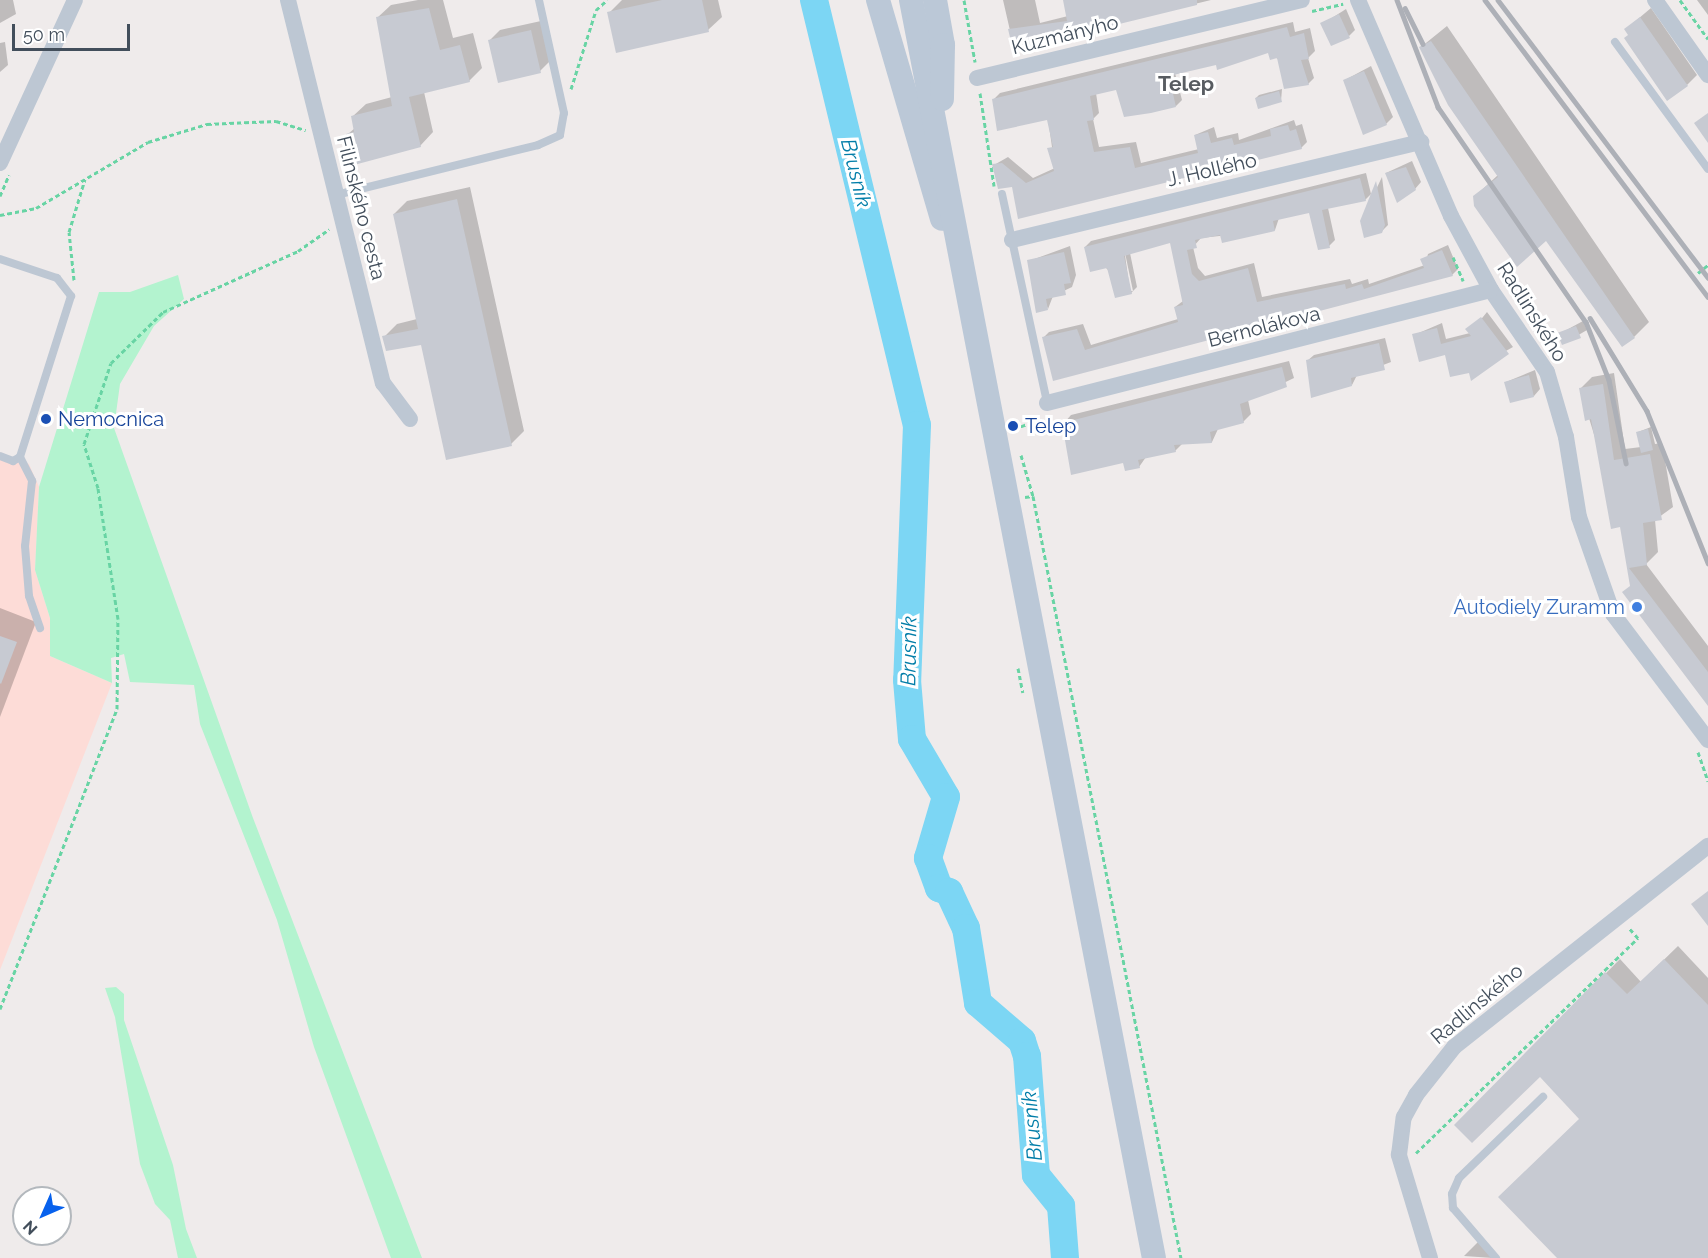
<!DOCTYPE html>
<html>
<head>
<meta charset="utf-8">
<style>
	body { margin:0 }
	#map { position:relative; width:1708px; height:1258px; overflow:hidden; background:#efebeb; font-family:Raleway,sans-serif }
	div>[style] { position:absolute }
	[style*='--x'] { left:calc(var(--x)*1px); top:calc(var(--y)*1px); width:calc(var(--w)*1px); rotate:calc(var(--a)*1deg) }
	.medical>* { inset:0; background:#fddcd7 }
	.green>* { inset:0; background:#b3f3cf }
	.shadow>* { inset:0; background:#0003 }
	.river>* { height:28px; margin:-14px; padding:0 14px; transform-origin:14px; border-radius:14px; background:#7cd6f4 }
	.building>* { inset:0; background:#c7cad2 }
	.path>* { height:3px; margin-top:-1.5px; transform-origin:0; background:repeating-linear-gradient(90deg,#68d4a4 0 4.5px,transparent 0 7.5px) }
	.service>* { height:8px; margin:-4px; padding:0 4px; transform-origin:4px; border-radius:4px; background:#bdc7d3 }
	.minor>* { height:16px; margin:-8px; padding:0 8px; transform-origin:8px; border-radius:8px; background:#bdc7d3 }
	.secondary>* { height:24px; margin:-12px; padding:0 12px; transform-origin:12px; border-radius:12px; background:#bbc8d7 }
	.rail>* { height:4.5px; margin:-2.25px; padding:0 2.25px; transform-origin:2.25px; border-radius:2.25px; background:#adb0b7 }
	.dots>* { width:16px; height:16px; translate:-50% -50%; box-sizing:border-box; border:3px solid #fff; border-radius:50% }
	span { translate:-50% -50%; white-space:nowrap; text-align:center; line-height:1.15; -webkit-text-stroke:6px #fff; paint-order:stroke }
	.street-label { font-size:20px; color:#424e5b }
	.transit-label { font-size:20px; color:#164399 }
	.left { translate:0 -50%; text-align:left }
	.shop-label { font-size:20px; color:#366cbe }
	.right { translate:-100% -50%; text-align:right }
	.neighbourhood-label { font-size:21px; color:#585c61; font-weight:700 }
	.water-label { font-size:21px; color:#017da8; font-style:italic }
	.north { position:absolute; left:12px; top:1186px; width:60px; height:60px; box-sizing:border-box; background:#fff; border:2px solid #b3b8bd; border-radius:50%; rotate:225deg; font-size:16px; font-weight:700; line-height:24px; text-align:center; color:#424e5b }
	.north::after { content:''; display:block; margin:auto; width:21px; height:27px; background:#0761ed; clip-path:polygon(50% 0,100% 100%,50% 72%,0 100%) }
	.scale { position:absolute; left:12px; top:24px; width:118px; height:27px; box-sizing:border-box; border:3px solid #424e5b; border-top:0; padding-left:8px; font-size:18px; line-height:21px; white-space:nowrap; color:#424e5b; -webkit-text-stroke:4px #fff; paint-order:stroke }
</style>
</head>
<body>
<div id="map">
	<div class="medical">
		<i style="clip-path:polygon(0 452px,29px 464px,39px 487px,35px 570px,50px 618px,50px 656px,112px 683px,0 970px)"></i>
	</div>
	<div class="green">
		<i style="clip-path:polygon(178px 275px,184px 299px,154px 326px,120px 384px,114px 428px,253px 818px,422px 1258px,391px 1258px,314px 1047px,277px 920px,200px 724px,194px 685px,130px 682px,124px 654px,111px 658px,112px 683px,50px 656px,50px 618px,35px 570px,39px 487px,99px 292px,130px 292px)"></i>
		<i style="clip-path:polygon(116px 987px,124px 994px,124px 1020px,173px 1165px,186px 1229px,197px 1258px,178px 1258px,170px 1220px,155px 1204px,140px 1164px,115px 1017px,105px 988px)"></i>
	</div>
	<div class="shadow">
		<i style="clip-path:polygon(0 0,13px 0,16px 14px,0 23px)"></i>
		<i style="clip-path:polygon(418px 0,443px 0,453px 38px,473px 33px,482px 68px,469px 81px,424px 92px,433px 132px,420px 146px,348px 134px,355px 128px,352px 117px,366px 104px,392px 97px,377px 18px,391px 5px)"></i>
		<i style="clip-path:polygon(622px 0,718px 0,722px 17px,708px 30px,609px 13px)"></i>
		<i style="clip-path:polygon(1003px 0,1035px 0,1040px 23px,1068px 16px,1064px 0,1211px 0,1014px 48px)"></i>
		<i style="clip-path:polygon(1697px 0,1708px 0,1708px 15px)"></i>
		<i style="clip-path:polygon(1651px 8px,1697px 75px,1687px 85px,1626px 29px)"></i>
		<i style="clip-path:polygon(1346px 9px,1355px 30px,1349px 36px,1324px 23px)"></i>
		<i style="clip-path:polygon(541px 21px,550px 61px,540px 71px,490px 40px,500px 30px)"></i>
		<i style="clip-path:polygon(1293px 22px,1295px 32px,1310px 28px,1315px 51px,1308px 58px,1314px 78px,1308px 84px,1269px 52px,1175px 73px,1182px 100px,1176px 106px,1117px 88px,1096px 93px,1099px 113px,1093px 119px,1099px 147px,1136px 142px,1141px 163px,1199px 149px,1195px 135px,1214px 127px,1217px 138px,1238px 133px,1239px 140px,1294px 120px,1296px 126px,1302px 124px,1307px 142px,1301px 148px,1014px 185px,994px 165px,1008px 157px,1033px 178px,1055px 168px,1048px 119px,994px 99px,1000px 93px)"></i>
		<i style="clip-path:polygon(1447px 26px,1649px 322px,1634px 337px,1546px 239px,1474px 197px,1498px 175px,1421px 47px)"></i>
		<i style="clip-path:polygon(5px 42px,8px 65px,0 72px,0 43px)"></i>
		<i style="clip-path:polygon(1371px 66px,1393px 117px,1386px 124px,1345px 80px)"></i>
		<i style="clip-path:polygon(1282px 89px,1281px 101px,1256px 98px,1259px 95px)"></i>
		<i style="clip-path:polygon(1412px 161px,1421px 182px,1415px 189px,1386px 173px)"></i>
		<i style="clip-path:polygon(evenodd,1366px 173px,1371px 194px,1365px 200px,1328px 208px,1335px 240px,1329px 246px,1310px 211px,1279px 218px,1275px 230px,1201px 238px,1193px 247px,1198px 268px,1205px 276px,1254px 263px,1262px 297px,1350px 279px,1352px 284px,1368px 279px,1369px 284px,1425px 265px,1428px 254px,1448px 245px,1458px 269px,1452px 275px,1054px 379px,1043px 338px,1049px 332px,1083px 324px,1091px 345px,1178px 319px,1175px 307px,1183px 301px,1171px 241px,1130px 253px,1137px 287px,1131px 293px,1085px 247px,1091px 241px,1366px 173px,1124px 248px,1133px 291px,1130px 291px,1124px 248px)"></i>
		<i style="clip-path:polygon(1382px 177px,1388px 225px,1381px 232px,1361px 221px)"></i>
		<i style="clip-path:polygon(470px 187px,524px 431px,511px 444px,423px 343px,384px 337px,397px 324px,417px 319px,394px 214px,407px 201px)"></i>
		<i style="clip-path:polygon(1070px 246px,1076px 275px,1072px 287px,1053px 296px,1048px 309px,1029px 261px)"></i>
		<i style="clip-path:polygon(1487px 312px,1513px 347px,1470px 371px,1414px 335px,1442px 323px,1446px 339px,1470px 333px)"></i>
		<i style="clip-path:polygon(1583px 321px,1587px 330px,1563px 344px,1559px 334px)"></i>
		<i style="clip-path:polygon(1385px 338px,1391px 362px,1357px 375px,1352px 385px,1307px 361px,1314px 355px)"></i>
		<i style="clip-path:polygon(1289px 361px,1294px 378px,1248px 400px,1251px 414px,1243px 422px,1218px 429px,1212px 442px,1183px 443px,1175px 451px,1146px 457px,1139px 467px,1064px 423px,1071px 415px)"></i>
		<i style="clip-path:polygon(1535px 370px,1540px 389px,1534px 396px,1506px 382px)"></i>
		<i style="clip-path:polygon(1614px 373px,1625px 449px,1641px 447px,1638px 432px,1651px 427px,1655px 444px,1662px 443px,1673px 507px,1655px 520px,1658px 552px,1646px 564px,1708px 646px,1708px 694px,1631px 585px,1622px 525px,1580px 389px,1592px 377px)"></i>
		<i style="clip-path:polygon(0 608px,36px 622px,0 717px)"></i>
		<i style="clip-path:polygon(1678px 946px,1708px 978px,1708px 1258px,1558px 1258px,1581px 1118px,1540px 1074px,1456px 1125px,1620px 959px,1641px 982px)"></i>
		<i style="clip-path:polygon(1479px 1241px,1493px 1258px,1464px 1256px)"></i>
	</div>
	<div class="river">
		<i style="--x:814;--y:0;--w:437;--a:76.4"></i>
		<i style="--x:917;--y:425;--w:255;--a:92.2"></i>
		<i style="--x:907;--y:680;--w:59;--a:85.2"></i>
		<i style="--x:912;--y:739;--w:67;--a:59.6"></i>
		<i style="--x:946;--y:797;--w:64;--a:106.4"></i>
		<i style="--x:928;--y:858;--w:32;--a:70"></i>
		<i style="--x:939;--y:888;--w:11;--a:22"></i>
		<i style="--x:949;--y:892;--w:40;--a:65"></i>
		<i style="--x:966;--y:928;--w:76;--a:80.9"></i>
		<i style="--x:978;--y:1003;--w:58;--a:40.8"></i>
		<i style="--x:1022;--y:1041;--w:16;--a:72"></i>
		<i style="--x:1027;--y:1056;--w:119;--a:85.7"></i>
		<i style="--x:1036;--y:1175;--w:40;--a:51"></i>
		<i style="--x:1061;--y:1206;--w:52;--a:85.6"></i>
	</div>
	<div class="building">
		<i style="clip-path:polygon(662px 0,702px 0,709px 32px,616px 53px,607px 12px)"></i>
		<i style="clip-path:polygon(1063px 0,1197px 0,1197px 5px,1013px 50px,1008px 29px,1067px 21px)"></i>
		<i style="clip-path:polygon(429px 8px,440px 50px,460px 45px,470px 82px,409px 97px,421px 147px,354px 165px,346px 134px,354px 132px,351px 116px,392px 106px,376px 17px)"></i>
		<i style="clip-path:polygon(1339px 14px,1350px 38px,1331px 46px,1320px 23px)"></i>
		<i style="clip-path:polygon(1640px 17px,1688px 86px,1667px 101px,1624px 38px,1628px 35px,1624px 29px)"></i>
		<i style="clip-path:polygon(1287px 27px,1290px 37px,1304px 33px,1309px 59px,1301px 60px,1309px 85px,1284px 89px,1277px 58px,1270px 60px,1268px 53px,1217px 70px,1216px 65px,1169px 76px,1176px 107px,1151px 113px,1124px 117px,1116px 90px,1090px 96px,1094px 120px,1087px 121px,1094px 152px,1130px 147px,1135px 168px,1198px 153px,1194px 135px,1208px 132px,1211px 143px,1232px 138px,1234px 145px,1271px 136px,1270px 129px,1288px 125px,1290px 131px,1296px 129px,1302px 149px,1018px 219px,1012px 187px,998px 189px,992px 164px,1002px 163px,1026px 183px,1054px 171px,1047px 148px,1053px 147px,1047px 120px,997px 131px,992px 99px)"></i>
		<i style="clip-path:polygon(531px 30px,541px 73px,498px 83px,488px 40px)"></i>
		<i style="clip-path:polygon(1431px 41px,1635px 338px,1622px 347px,1546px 241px,1517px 267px,1474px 206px,1473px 196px,1498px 177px,1448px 105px,1419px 47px)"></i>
		<i style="clip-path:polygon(1364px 71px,1387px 125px,1363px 135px,1343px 80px)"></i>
		<i style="clip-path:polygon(1279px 91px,1282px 102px,1258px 109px,1255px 98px)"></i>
		<i style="clip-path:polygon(1708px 113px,1708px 143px,1694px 123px)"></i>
		<i style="clip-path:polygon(1406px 167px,1416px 190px,1397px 203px,1385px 173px)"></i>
		<i style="clip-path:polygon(1360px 178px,1366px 201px,1322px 210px,1330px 248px,1318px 250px,1309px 213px,1273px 221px,1275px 231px,1222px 243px,1220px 235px,1195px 240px,1197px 248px,1187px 250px,1192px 274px,1199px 281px,1248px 268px,1257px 302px,1345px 284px,1346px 289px,1362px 284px,1364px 289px,1424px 268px,1420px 259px,1442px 250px,1453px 276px,1053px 381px,1042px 337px,1077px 329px,1085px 350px,1178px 322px,1174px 307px,1183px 305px,1170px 243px,1124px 256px,1132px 294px,1115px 298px,1107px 268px,1090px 272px,1084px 247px)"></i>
		<i style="clip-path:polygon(1376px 181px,1385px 225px,1382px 233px,1364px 238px,1360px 221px)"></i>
		<i style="clip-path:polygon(457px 199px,512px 446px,446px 460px,421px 345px,386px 351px,382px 336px,418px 329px,393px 214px)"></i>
		<i style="clip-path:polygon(1064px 252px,1071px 283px,1064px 284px,1066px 295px,1046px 299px,1048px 310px,1036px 313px,1027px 260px)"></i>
		<i style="clip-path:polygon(1481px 317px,1509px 354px,1471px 381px,1469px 373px,1450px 377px,1445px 355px,1419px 362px,1412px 334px,1437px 328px,1441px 344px,1471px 336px,1465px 329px)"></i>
		<i style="clip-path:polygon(1576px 326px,1581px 338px,1562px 345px,1557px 333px)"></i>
		<i style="clip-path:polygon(1379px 343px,1385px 370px,1351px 378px,1352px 386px,1311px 398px,1306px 360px)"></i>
		<i style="clip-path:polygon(1282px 367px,1287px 387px,1240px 404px,1244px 423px,1210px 432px,1212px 443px,1174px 445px,1176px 452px,1138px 460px,1140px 468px,1125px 471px,1123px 463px,1071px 475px,1062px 423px)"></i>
		<i style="clip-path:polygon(1529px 375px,1534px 397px,1510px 403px,1504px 382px)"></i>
		<i style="clip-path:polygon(1603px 384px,1614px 460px,1650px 454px,1662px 520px,1643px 523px,1647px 565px,1629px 568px,1708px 672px,1708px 706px,1622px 592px,1630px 586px,1620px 527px,1611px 529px,1591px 419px,1585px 421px,1579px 388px)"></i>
		<i style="clip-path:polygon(1648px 429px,1653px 450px,1641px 453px,1636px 432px)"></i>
		<i style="clip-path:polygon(0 636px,17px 642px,1px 684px,0 683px)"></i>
		<i style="clip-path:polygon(1708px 891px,1708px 926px,1691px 904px)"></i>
		<i style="clip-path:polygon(1664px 959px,1708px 1005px,1708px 1258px,1557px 1258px,1498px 1197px,1579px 1119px,1540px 1077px,1472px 1143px,1454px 1125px,1605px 972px,1627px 994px)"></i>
	</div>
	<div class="path">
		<i style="--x:964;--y:0;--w:63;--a:79.9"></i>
		<i style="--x:1680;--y:0;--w:48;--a:54.3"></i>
		<i style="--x:1312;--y:11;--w:32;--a:-13"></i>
		<i style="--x:571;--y:89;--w:83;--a:-72.4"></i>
		<i style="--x:596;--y:10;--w:15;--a:-42"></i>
		<i style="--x:980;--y:93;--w:94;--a:81.4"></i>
		<i style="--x:0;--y:196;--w:23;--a:-67"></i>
		<i style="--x:0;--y:215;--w:37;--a:-11"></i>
		<i style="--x:36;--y:208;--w:130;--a:-30.5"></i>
		<i style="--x:148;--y:142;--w:62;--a:-17"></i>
		<i style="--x:207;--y:124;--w:69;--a:-2.5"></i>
		<i style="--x:276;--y:121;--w:31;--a:17"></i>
		<i style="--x:1453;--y:257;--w:26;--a:67"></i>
		<i style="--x:1698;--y:273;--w:13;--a:-39"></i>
		<i style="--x:74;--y:280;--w:48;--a:-95.9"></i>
		<i style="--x:69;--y:232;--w:55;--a:-73.2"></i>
		<i style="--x:1014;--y:429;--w:30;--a:-21"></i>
		<i style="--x:1021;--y:455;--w:43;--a:73.7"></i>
		<i style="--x:1025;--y:497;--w:8;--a:-7"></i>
		<i style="--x:1033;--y:496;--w:776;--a:79.01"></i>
		<i style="--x:1018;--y:668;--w:25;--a:79"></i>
		<i style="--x:1698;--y:752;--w:31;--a:71"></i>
		<i style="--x:0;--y:1009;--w:322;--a:-68.7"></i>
		<i style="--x:117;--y:709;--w:90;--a:-89.4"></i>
		<i style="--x:118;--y:619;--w:133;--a:-98.7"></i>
		<i style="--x:98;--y:488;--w:46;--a:-107.7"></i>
		<i style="--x:84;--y:444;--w:85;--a:-71.6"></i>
		<i style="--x:111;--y:363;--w:73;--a:-44.4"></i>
		<i style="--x:163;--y:312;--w:148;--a:-24.3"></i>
		<i style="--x:298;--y:251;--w:38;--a:-35"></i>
		<i style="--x:1416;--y:1153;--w:309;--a:-44.1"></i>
		<i style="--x:1638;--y:938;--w:13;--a:-132"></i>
	</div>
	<div class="service">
		<i style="--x:1615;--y:42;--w:157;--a:53.8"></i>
		<i style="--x:1002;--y:194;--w:214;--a:77.8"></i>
		<i style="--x:336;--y:195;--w:208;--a:-13.9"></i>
		<i style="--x:538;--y:145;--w:24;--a:-24"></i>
		<i style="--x:560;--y:135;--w:22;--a:-80"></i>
		<i style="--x:564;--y:113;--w:116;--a:-102.5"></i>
		<i style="--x:0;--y:259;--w:60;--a:18.4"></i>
		<i style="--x:57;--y:278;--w:23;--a:52"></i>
		<i style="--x:71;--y:296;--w:169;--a:107.6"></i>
		<i style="--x:20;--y:457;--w:8;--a:150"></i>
		<i style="--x:13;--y:461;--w:14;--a:-159"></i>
		<i style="--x:20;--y:457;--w:27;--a:63"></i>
		<i style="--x:32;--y:481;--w:65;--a:96.1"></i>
		<i style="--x:25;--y:546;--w:50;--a:85.4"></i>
		<i style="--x:29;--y:596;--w:34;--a:71"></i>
		<i style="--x:1496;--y:1258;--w:66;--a:-130.7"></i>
		<i style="--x:1453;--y:1208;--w:14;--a:-94"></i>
		<i style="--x:1452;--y:1194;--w:17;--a:-66"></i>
		<i style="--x:1459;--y:1178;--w:117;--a:-44"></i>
	</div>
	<div class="minor">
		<i style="--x:288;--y:0;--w:395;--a:76.1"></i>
		<i style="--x:383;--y:383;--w:45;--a:53.1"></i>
		<i style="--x:1358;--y:0;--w:235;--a:66.7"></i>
		<i style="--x:1451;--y:216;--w:84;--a:61.6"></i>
		<i style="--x:1491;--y:290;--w:99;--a:55.7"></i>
		<i style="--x:1547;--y:372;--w:68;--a:73.7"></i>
		<i style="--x:1566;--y:437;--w:81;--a:80.8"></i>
		<i style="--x:1579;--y:517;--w:103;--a:70.7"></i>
		<i style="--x:1613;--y:614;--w:158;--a:53"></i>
		<i style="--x:1655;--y:0;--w:92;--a:54.8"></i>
		<i style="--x:977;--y:78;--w:334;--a:-13.5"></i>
		<i style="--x:0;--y:163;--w:179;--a:-65.3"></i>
		<i style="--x:1012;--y:240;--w:421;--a:-13.5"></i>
		<i style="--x:1047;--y:403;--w:458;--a:-14.3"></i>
		<i style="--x:1430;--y:1258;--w:108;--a:-106.8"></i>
		<i style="--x:1399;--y:1155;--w:38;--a:-83"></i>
		<i style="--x:1404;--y:1117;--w:25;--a:-61"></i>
		<i style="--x:1416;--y:1095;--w:61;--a:-51.6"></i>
		<i style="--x:1454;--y:1047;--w:324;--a:-38.4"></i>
	</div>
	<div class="secondary">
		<i style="--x:878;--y:0;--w:228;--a:73.7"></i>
		<i style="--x:911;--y:0;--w:1281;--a:79.07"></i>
		<i style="--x:935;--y:0;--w:46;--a:79.9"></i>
		<i style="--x:943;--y:45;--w:54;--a:91.1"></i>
	</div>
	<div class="rail">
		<i style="--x:1397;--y:0;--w:115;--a:69"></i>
		<i style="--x:1438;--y:107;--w:261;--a:55.5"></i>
		<i style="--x:1586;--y:322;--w:62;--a:68.4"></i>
		<i style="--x:1609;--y:380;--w:85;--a:78.4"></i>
		<i style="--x:1485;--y:0;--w:371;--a:53.1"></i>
		<i style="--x:1498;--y:0;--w:348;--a:52.9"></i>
		<i style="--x:1405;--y:8;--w:40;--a:63.4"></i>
		<i style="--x:1590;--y:318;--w:109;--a:58.5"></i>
		<i style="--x:1647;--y:411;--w:164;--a:68.1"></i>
	</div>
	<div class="dots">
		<i style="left:46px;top:419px;background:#1a4fb4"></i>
		<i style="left:1013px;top:426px;background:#1a4fb4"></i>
		<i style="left:1637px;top:607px;background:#3f7fe0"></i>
	</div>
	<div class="street-label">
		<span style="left:1065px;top:35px;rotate:-14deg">Kuzmányho</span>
		<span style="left:1212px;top:170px;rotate:-13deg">J. Hollého</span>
		<span style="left:361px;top:208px;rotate:76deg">Filinského cesta</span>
		<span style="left:1532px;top:312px;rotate:58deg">Radlinského</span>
		<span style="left:1264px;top:327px;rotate:-14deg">Bernolákova</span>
		<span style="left:1477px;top:1004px;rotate:-40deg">Radlinského</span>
	</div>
	<div class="transit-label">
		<span class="left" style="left:58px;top:419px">Nemocnica</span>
		<span class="left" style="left:1025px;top:426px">Telep</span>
	</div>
	<div class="shop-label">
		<span class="right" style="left:1625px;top:607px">Autodiely Zuramm</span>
	</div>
	<div class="neighbourhood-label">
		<span style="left:1186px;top:84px">Telep</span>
	</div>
	<div class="water-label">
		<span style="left:856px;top:173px;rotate:76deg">Brusník</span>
		<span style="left:909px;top:651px;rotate:-89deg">Brusník</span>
		<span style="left:1032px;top:1126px;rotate:-95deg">Brusník</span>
	</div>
	<div class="north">N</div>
	<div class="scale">50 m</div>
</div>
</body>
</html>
